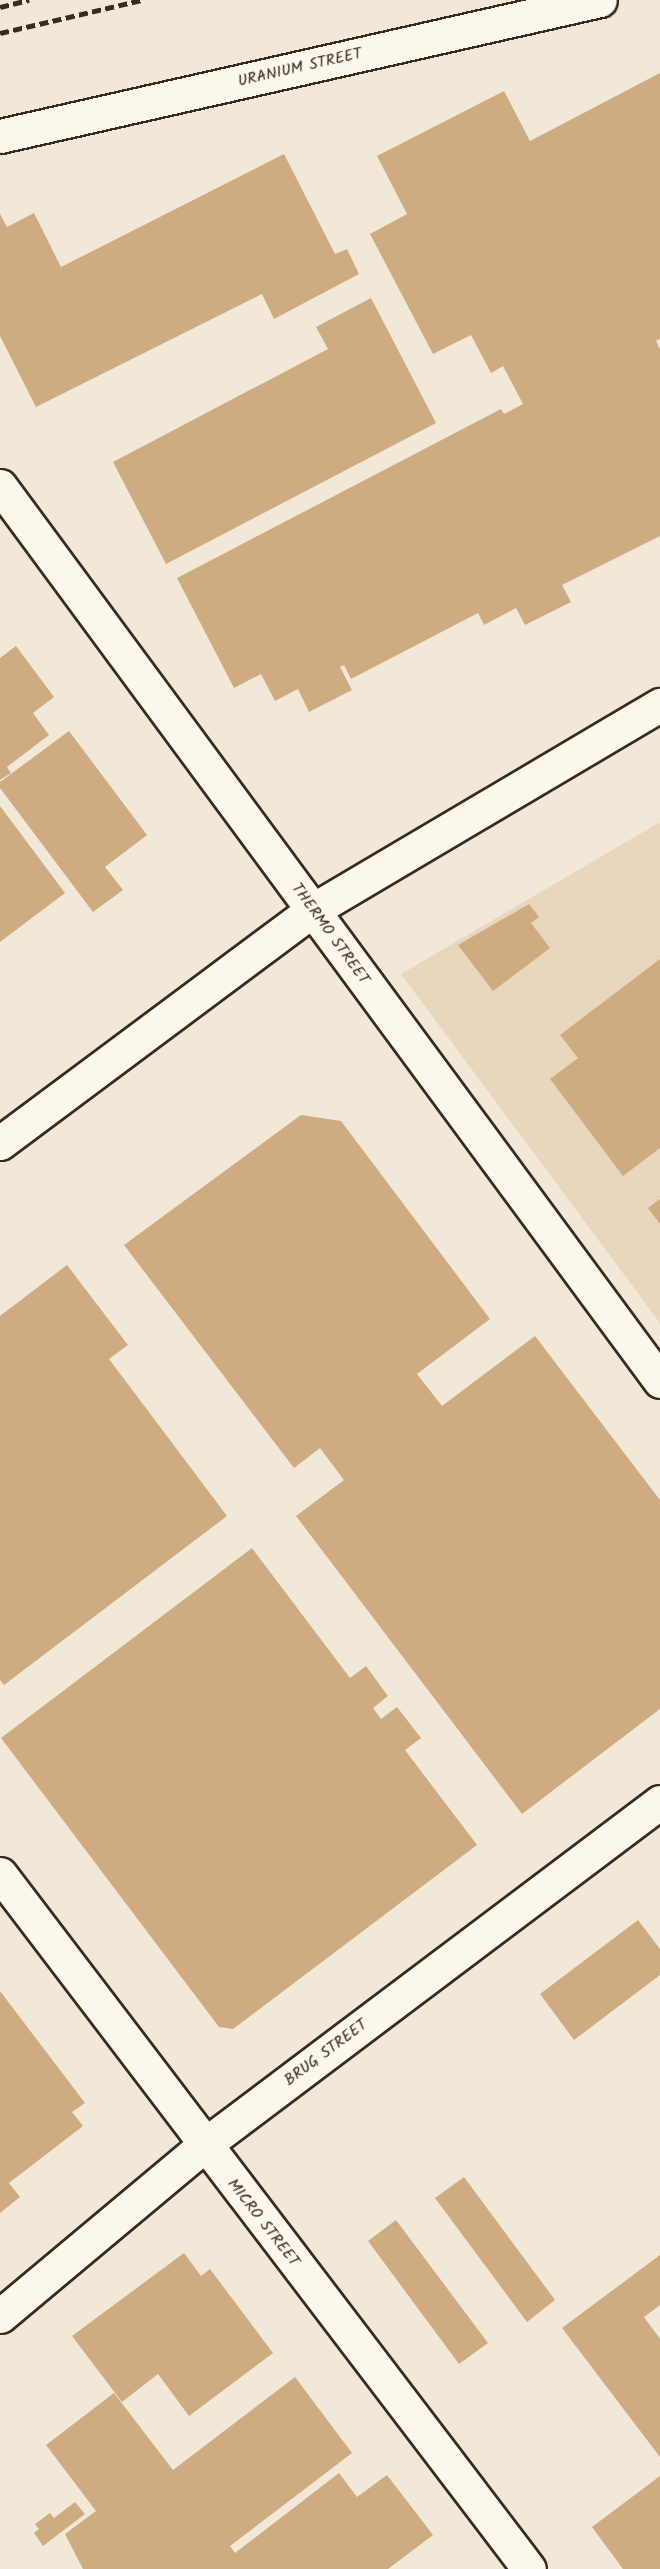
<!DOCTYPE html>
<html>
<head>
<meta charset="utf-8">
<style>
	body { margin:0 }
	#map { position:relative; width:660px; height:2569px; overflow:hidden; background:#f2e8d7; font-family:Kalam,sans-serif }
	div>[style] { position:absolute }
	[style*='--x'] { left:calc(var(--x)*1px); top:calc(var(--y)*1px); width:calc(var(--w)*1px); rotate:calc(var(--a)*1deg) }
	.built>* { inset:0; background:#e8d6bd }
	.building>* { inset:0; background:#cfab81 }
	.roads { filter:drop-shadow(2px 0 #3b2a1e) drop-shadow(-2px 0 #3b2a1e) drop-shadow(0 2px #3b2a1e) drop-shadow(0 -2px #3b2a1e) }
	.minor>* { height:33px; margin:-16.5px; padding:0 16.5px; transform-origin:16.5px; border-radius:16.5px; background:#fbf7ec }
	.rail>* { height:4.5px; margin-top:-2.25px; transform-origin:0; background:repeating-linear-gradient(90deg,#3b2a1e 0 9px,transparent 0 13.5px) }
	span { translate:-50% -50%; white-space:nowrap; text-align:center; line-height:1.15; -webkit-text-stroke:6px #fbf7ec; paint-order:stroke }
	.street-label { font-size:16px; color:#3b2a1e }
</style>
</head>
<body>
<div id="map">
	<div class="built">
		<i style="clip-path:polygon(660px 822px,660px 1323px,401px 974px)"></i>
	</div>
	<div class="building">
		<i style="clip-path:polygon(660px 73px,660px 339px,656px 341px,660px 349px,660px 536px,562px 585px,571px 602px,525px 625px,516px 608px,484px 625px,478px 613px,351px 679px,344px 665px,340px 667px,352px 690px,309px 712px,298px 689px,275px 701px,261px 674px,234px 688px,177px 578px,501px 409px,504px 414px,523px 404px,503px 366px,491px 373px,471px 335px,433px 354px,370px 234px,407px 214px,377px 156px,504px 91px,530px 141px)"></i>
		<i style="clip-path:polygon(284px 154px,335px 254px,347px 249px,359px 274px,274px 319px,262px 294px,36px 407px,0 336px,0 214px,7px 227px,34px 213px,61px 267px)"></i>
		<i style="clip-path:polygon(371px 298px,436px 423px,166px 564px,113px 462px,328px 349px,316px 327px)"></i>
		<i style="clip-path:polygon(16px 646px,54px 697px,33px 713px,49px 735px,7px 767px,11px 773px,0 780px,0 658px)"></i>
		<i style="clip-path:polygon(69px 731px,147px 835px,105px 867px,123px 890px,93px 912px,0 788px,0 782px)"></i>
		<i style="clip-path:polygon(0 806px,65px 893px,0 942px)"></i>
		<i style="clip-path:polygon(529px 904px,539px 917px,531px 923px,550px 948px,493px 991px,458px 945px)"></i>
		<i style="clip-path:polygon(660px 959px,660px 1148px,623px 1176px,550px 1079px,578px 1058px,560px 1035px)"></i>
		<i style="clip-path:polygon(301px 1115px,341px 1121px,490px 1319px,417px 1374px,442px 1406px,535px 1336px,660px 1500px,660px 1709px,522px 1814px,296px 1516px,344px 1480px,320px 1448px,294px 1468px,124px 1245px)"></i>
		<i style="clip-path:polygon(660px 1199px,660px 1224px,648px 1208px)"></i>
		<i style="clip-path:polygon(67px 1265px,128px 1345px,109px 1359px,227px 1516px,4px 1685px,0 1680px,0 1316px)"></i>
		<i style="clip-path:polygon(252px 1548px,350px 1678px,366px 1666px,388px 1696px,373px 1708px,381px 1719px,397px 1707px,421px 1738px,405px 1750px,477px 1845px,233px 2029px,219px 2027px,1px 1738px)"></i>
		<i style="clip-path:polygon(638px 1920px,660px 1949px,660px 1975px,574px 2040px,540px 1994px)"></i>
		<i style="clip-path:polygon(0 1991px,85px 2103px,72px 2112px,83px 2126px,9px 2183px,20px 2197px,0 2213px)"></i>
		<i style="clip-path:polygon(464px 2177px,555px 2300px,527px 2322px,435px 2198px)"></i>
		<i style="clip-path:polygon(396px 2220px,488px 2343px,459px 2364px,368px 2241px)"></i>
		<i style="clip-path:polygon(184px 2253px,201px 2276px,210px 2269px,273px 2353px,189px 2416px,158px 2374px,122px 2402px,72px 2336px)"></i>
		<i style="clip-path:polygon(660px 2255px,660px 2305px,644px 2317px,660px 2339px,660px 2457px,562px 2328px)"></i>
		<i style="clip-path:polygon(295px 2377px,352px 2453px,230px 2546px,235px 2553px,339px 2473px,357px 2497px,387px 2475px,433px 2535px,388px 2569px,83px 2569px,65px 2534px,96px 2511px,46px 2445px,114px 2393px,173px 2470px)"></i>
		<i style="clip-path:polygon(660px 2476px,660px 2569px,623px 2569px,592px 2527px)"></i>
		<i style="clip-path:polygon(75px 2502px,85px 2514px,43px 2546px,34px 2533px,39px 2529px,35px 2524px,50px 2513px,54px 2518px)"></i>
	</div>
	<div class="roads">
		<div class="minor">
			<i style="--x:0;--y:136;--w:615;--a:-12.77"></i>
			<i style="--x:0;--y:486;--w:1112;--a:53.59"></i>
			<i style="--x:0;--y:1143;--w:390;--a:-36.7"></i>
			<i style="--x:313;--y:910;--w:403;--a:-30.6"></i>
			<i style="--x:0;--y:1874;--w:873;--a:52.72"></i>
			<i style="--x:0;--y:2316;--w:265;--a:-39.9"></i>
			<i style="--x:203;--y:2146;--w:572;--a:-36.97"></i>
		</div>
	</div>
	<div class="rail">
		<i style="--x:0;--y:7;--w:30;--a:-14"></i>
		<i style="--x:0;--y:33;--w:146;--a:-13.1"></i>
	</div>
	<div class="street-label">
		<span style="left:300px;top:68px;rotate:-13deg">URANIUM STREET</span>
		<span style="left:330px;top:934px;rotate:54deg">THERMO STREET</span>
		<span style="left:326px;top:2053px;rotate:-37deg">BRUG STREET</span>
		<span style="left:263px;top:2223px;rotate:52deg">MICRO STREET</span>
	</div>
</div>
</body>
</html>
